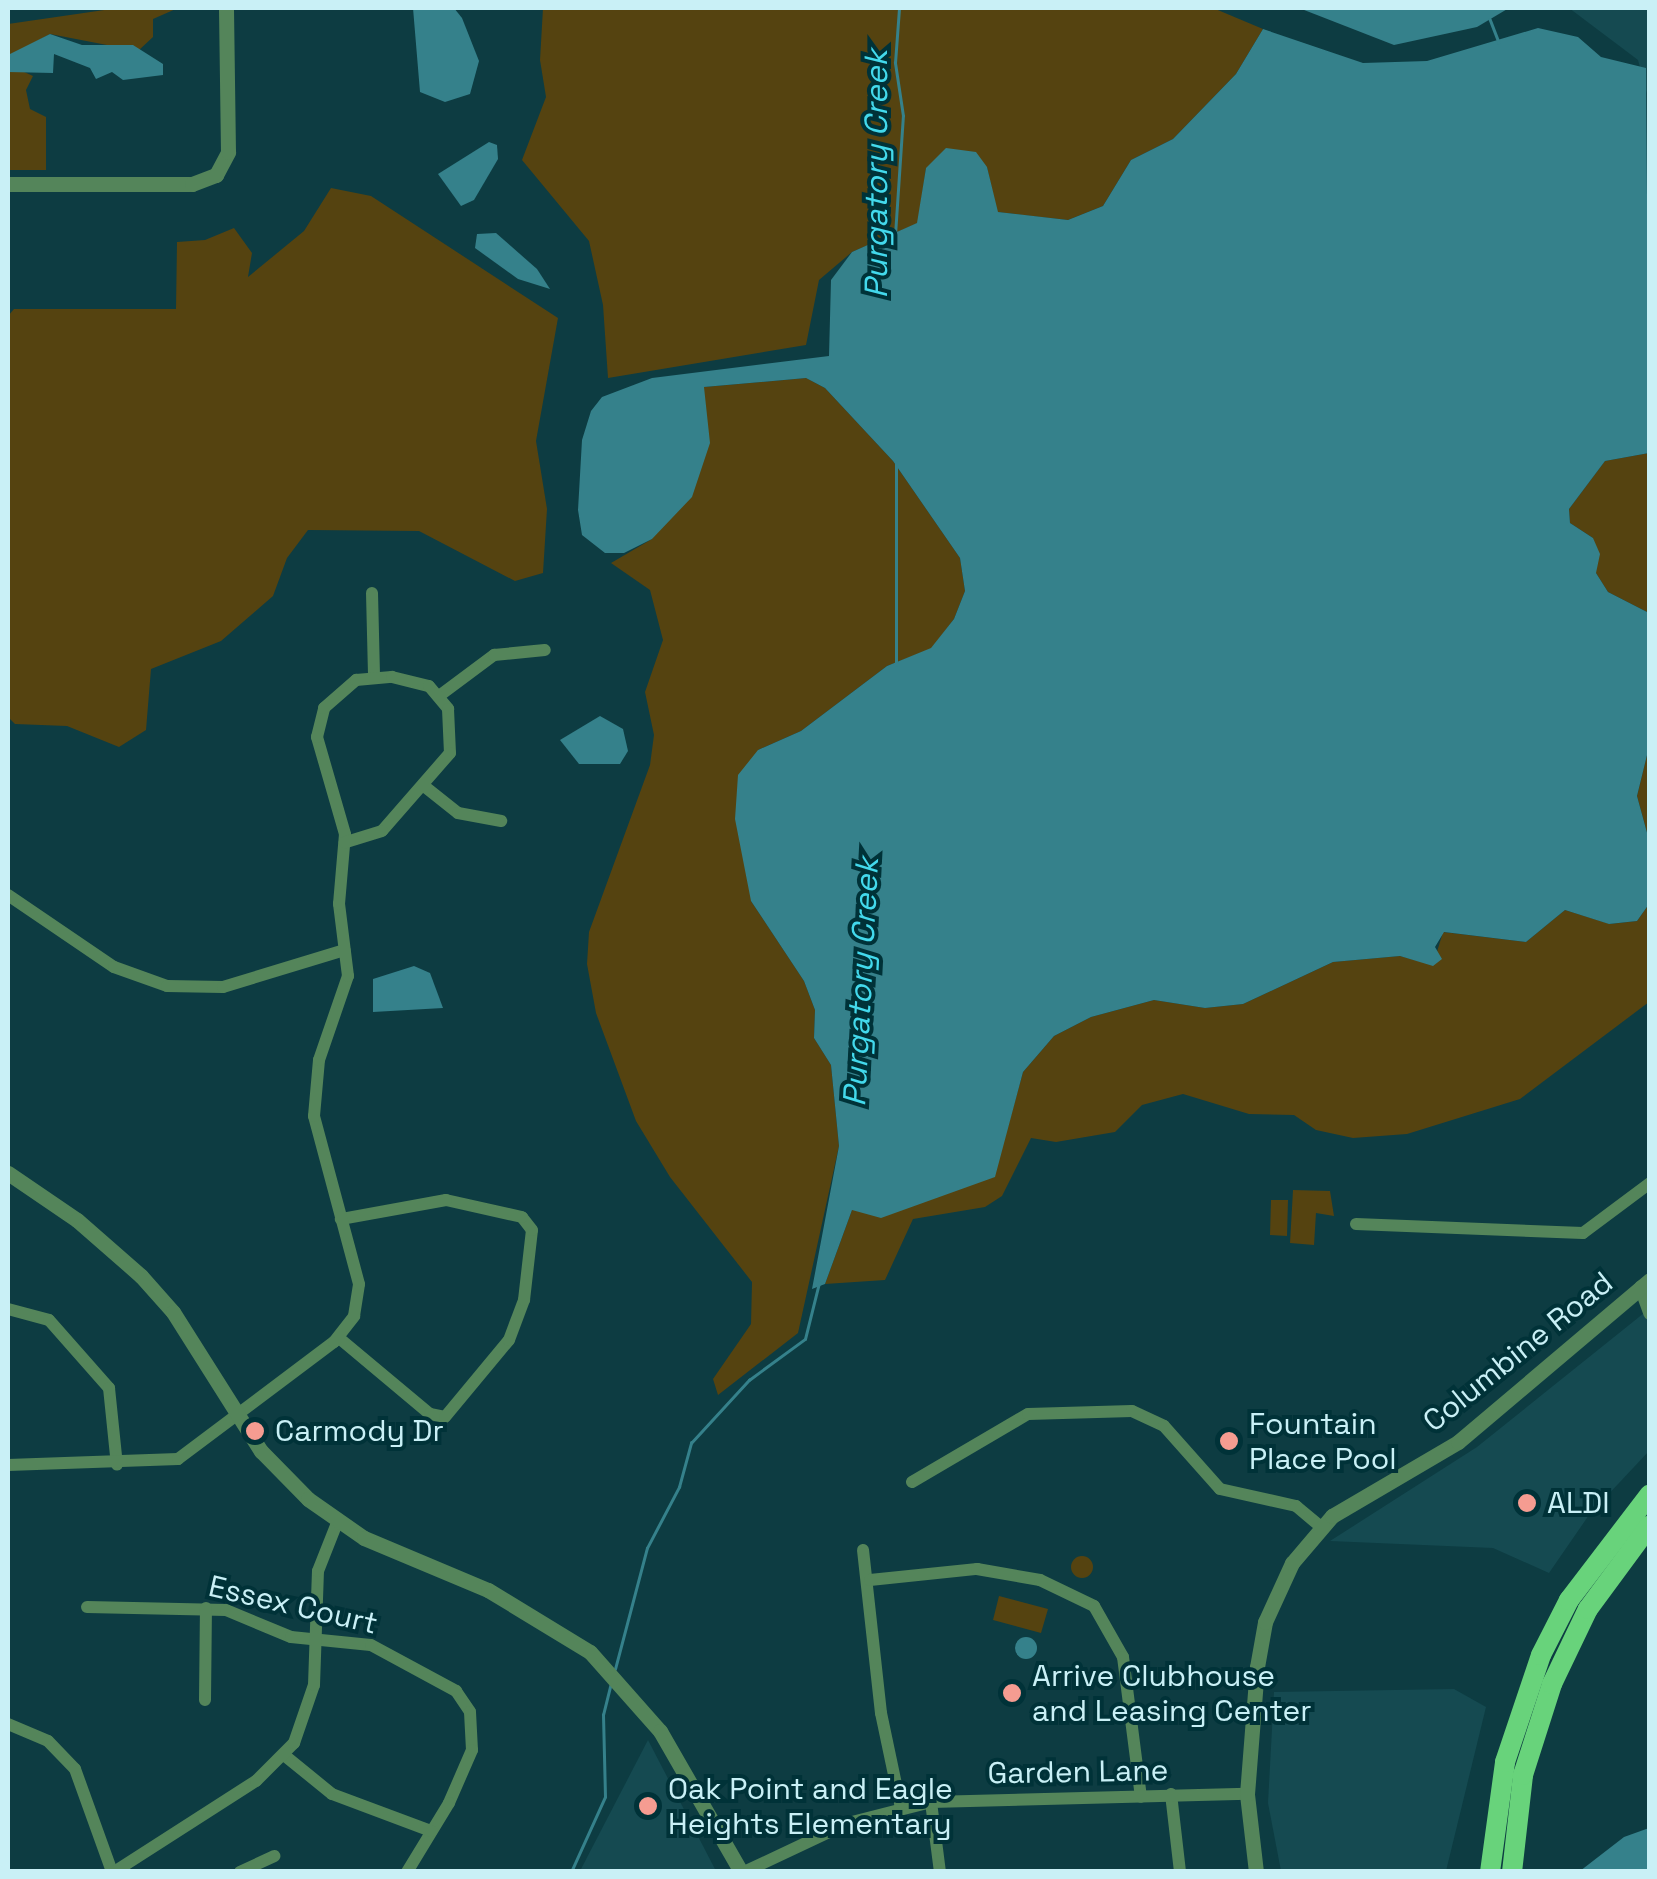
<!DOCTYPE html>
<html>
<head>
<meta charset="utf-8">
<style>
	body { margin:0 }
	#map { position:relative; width:1657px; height:1879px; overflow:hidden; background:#0d3c42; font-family:"Space Grotesk",sans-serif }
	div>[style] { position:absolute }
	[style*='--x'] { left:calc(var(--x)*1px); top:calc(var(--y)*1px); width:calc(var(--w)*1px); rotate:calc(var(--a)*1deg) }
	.built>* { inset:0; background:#154a51 }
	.green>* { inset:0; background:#554310 }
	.round { border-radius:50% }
	.water>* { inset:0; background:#35818b }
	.stream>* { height:2.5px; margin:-1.25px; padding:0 1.25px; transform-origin:1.25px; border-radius:1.25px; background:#35818b }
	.minor>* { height:12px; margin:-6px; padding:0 6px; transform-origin:6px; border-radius:6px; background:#54855a }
	.tertiary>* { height:15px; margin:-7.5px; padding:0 7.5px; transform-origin:7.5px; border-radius:7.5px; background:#54855a }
	.primary>* { height:20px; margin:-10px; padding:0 10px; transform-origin:10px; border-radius:10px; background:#68d37b }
	.dots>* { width:28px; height:28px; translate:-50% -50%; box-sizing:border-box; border:5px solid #003238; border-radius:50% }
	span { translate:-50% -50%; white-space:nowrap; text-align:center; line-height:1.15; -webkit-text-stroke:8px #003238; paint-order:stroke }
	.street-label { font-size:30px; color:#c9f0f6 }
	.poi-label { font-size:30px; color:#c9f0f6 }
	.left { translate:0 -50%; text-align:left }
	.water-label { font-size:32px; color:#43d9ec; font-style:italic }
	.frame { position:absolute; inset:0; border:10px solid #c9f0f6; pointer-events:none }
</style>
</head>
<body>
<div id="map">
	<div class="built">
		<i style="clip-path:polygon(1569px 8px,1649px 8px,1649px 101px,1638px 60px)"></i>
		<i style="clip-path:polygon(1649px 1309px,1649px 1451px,1589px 1515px,1549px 1573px,1493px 1548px,1330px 1541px,1477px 1447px)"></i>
		<i style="clip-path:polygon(1454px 1689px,1486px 1707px,1446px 1871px,1281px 1871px,1268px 1803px,1274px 1692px)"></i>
		<i style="clip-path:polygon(648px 1740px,716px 1871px,580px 1871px)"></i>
	</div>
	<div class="green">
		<i style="clip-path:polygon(118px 8px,178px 8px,153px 19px,153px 37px,138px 51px,50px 34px,8px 57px,8px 24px)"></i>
		<i style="clip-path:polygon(543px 8px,1213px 8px,1263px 29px,1236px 74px,1173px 139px,1131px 160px,1103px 206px,1068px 220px,997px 212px,987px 167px,926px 168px,918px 223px,852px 252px,819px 280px,806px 345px,608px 378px,603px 305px,589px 241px,522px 160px,546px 97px,540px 60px)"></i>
		<i style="clip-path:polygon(22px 71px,33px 76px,26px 90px,30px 109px,46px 117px,46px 170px,8px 170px,8px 72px)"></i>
		<i style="clip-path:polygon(331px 188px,371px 196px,558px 318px,536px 441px,547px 509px,543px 573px,515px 581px,419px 531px,308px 530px,287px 558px,273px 596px,221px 641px,151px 669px,146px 730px,119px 747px,67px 726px,15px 724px,8px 717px,8px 316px,14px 309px,176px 309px,177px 242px,205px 240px,234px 228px,252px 253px,248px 277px,304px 231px)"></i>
		<i style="clip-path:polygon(806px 378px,825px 388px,893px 461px,960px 558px,965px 591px,954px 619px,931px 649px,887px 666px,801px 731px,758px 750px,751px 901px,804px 981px,815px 1010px,814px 1038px,831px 1065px,839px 1146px,798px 1333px,718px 1395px,713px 1379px,751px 1324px,752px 1282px,670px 1177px,636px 1121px,596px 1013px,587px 964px,589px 932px,650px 765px,654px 735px,645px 692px,663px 640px,650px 590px,611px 563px,652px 539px,704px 387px)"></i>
		<i style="clip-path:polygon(1649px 453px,1649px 613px,1608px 592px,1596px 573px,1593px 538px,1570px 523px,1569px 509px,1605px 461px)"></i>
		<i style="clip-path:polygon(1649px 747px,1649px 840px,1637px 796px)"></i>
		<i style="clip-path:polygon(1649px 904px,1649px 1002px,1520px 1099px,1407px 1134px,1353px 1138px,1316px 1130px,1294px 1115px,1249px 1114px,1183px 1094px,1142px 1105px,1115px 1132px,1056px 1142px,1031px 1138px,1002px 1196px,985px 1207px,913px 1219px,885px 1280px,825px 1284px,852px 1210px,994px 1177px,1023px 1072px,1054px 1036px,1091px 1017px,1154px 1000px,1205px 1008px,1243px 1004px,1333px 962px,1400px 956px,1433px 965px,1443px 932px,1526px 942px,1565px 910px,1610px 924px,1637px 921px)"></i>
		<i style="clip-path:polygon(1293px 1190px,1330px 1191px,1334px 1216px,1316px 1213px,1314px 1245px,1290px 1243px)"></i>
		<i style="clip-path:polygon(1271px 1200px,1288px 1200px,1287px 1236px,1270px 1235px)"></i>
		<i class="round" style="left:1071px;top:1556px;width:22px;height:22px"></i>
		<i style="clip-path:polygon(999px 1596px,1048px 1609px,1041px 1633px,993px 1620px)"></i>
	</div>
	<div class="water">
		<i style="clip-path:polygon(413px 8px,454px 8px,462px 18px,479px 61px,470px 94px,445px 102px,420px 92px)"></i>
		<i style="clip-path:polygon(1299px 8px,1509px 8px,1477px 27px,1394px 45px)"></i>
		<i style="clip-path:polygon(1538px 28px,1578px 37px,1601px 57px,1646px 68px,1649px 453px,1605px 461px,1569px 509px,1570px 523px,1593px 538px,1600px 554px,1596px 573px,1608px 592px,1649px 613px,1649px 747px,1637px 796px,1649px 840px,1649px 904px,1637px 921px,1609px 924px,1565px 910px,1526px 942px,1444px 932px,1435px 947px,1442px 959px,1433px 966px,1400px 956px,1333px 962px,1243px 1004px,1205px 1008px,1154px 1000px,1091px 1017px,1054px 1036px,1023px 1072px,995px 1177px,881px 1218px,852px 1210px,825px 1284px,812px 1289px,839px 1146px,831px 1065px,814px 1038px,815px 1010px,804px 981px,751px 901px,735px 819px,738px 775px,758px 750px,801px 731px,887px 666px,931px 648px,954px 619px,965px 591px,960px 558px,893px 461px,825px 388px,806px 378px,704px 387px,710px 443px,692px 497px,652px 539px,624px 553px,605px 553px,582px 535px,578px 510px,582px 440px,591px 411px,602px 397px,652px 378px,829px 356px,831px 280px,852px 252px,917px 223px,926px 168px,946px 148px,976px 152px,987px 167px,998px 212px,1068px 220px,1103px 206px,1131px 160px,1173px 139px,1236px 74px,1263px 29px,1363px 63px,1427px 61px)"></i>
		<i style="clip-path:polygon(50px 34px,82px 45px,133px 45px,163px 64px,163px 75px,123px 80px,112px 72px,96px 79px,90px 68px,54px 54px,53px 73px,8px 72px,10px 54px)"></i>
		<i style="clip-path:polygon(489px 142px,497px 145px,498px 159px,474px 200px,461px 206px,438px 174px)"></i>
		<i style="clip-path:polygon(496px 233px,537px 269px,550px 289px,518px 279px,475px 248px,477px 234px)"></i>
		<i style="clip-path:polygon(600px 716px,623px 729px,628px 751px,620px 764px,579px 764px,560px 740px)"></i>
		<i style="clip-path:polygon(414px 966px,430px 973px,443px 1008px,373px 1012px,373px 979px)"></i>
		<i class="round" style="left:1015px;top:1637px;width:22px;height:22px"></i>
		<i style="clip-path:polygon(1649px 1828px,1649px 1871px,1580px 1871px,1624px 1837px)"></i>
	</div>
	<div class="stream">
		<i style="--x:1490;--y:19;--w:25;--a:69"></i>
		<i style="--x:895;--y:235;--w:119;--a:-86.2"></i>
		<i style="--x:903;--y:116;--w:54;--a:-98.6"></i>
		<i style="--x:895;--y:63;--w:55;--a:-85.8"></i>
		<i style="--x:896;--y:665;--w:202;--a:-90"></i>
		<i style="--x:615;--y:1669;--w:125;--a:-75.2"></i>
		<i style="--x:647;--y:1548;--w:69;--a:-62.3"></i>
		<i style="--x:679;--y:1487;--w:46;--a:-74.7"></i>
		<i style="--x:691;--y:1443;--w:86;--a:-47.4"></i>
		<i style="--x:749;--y:1380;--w:69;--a:-36.2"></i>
		<i style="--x:805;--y:1339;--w:58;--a:-76"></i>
		<i style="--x:571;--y:1872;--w:82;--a:-65.6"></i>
		<i style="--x:605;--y:1797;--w:82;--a:-91.4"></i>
		<i style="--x:603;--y:1715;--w:30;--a:-76"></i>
	</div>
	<div class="minor">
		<i style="--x:372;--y:593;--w:84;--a:88.6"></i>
		<i style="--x:439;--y:696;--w:69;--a:-36.7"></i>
		<i style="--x:494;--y:655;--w:51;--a:-5.6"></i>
		<i style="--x:424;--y:786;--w:43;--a:38.5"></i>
		<i style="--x:458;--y:813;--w:44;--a:10.5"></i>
		<i style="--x:8;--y:895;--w:128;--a:34.2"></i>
		<i style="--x:114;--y:967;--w:56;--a:19.7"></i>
		<i style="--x:167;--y:986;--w:56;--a:1"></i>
		<i style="--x:223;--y:987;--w:127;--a:-16.9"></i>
		<i style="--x:1356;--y:1224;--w:227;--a:2.3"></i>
		<i style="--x:1583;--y:1233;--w:84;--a:-36.7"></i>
		<i style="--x:8;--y:1309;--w:42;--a:15"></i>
		<i style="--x:49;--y:1320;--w:91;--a:48.6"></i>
		<i style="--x:109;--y:1388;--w:77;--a:84.1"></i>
		<i style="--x:339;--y:1338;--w:119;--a:39.9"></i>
		<i style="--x:430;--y:1414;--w:15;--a:11"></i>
		<i style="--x:445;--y:1417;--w:100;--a:-50.3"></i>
		<i style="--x:509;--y:1340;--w:43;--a:-69.4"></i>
		<i style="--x:524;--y:1300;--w:70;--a:-83.5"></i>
		<i style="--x:532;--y:1230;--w:16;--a:-128"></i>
		<i style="--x:522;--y:1217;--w:78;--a:-167.4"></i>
		<i style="--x:446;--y:1200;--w:107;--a:169.7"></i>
		<i style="--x:8;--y:1465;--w:170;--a:-2"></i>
		<i style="--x:178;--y:1459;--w:195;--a:-36.9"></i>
		<i style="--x:334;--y:1342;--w:33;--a:-52"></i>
		<i style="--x:354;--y:1316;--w:32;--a:-81"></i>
		<i style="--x:359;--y:1284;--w:174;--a:-105"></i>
		<i style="--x:314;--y:1116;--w:56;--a:-84.9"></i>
		<i style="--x:319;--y:1060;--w:89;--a:-71"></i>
		<i style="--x:348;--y:976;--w:73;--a:-97.1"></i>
		<i style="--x:339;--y:904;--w:70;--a:-85.1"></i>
		<i style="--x:345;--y:834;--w:101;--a:-106.1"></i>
		<i style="--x:317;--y:737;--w:30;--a:-76"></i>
		<i style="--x:324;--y:708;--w:43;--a:-41.2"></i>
		<i style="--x:356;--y:680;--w:36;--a:-5"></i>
		<i style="--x:392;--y:677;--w:38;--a:14"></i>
		<i style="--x:429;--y:686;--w:30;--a:50"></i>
		<i style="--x:448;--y:709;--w:44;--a:87.4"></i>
		<i style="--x:450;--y:753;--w:103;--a:131.1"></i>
		<i style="--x:382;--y:831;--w:39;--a:163"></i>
		<i style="--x:912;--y:1482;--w:134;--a:-30.4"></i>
		<i style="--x:1028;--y:1414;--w:104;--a:-1.7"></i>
		<i style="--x:1132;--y:1411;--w:35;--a:25"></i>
		<i style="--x:1164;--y:1426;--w:84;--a:48.4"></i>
		<i style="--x:1220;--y:1489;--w:78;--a:12.6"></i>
		<i style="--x:1296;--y:1506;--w:33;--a:40"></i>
		<i style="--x:863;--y:1550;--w:164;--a:83.7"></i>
		<i style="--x:881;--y:1713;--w:97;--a:78.1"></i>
		<i style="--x:870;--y:1580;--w:108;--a:-5.9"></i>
		<i style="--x:977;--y:1569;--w:64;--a:9.9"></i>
		<i style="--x:1040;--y:1580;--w:60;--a:25.7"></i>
		<i style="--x:1094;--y:1606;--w:59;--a:60.4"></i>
		<i style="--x:1123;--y:1657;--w:141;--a:82.7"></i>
		<i style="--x:87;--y:1607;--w:139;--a:1.2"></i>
		<i style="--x:226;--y:1610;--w:70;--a:22.6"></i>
		<i style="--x:291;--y:1637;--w:80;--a:5.7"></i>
		<i style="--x:371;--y:1645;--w:97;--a:28.4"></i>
		<i style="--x:456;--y:1691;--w:25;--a:56"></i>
		<i style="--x:470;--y:1712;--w:38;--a:87"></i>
		<i style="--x:472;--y:1750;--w:58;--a:113.5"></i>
		<i style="--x:449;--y:1803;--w:81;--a:121.3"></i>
		<i style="--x:205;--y:1700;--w:92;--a:-89.4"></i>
		<i style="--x:8;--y:1724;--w:43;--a:23"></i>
		<i style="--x:48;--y:1741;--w:39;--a:46"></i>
		<i style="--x:75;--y:1769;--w:109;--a:70.2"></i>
		<i style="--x:284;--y:1755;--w:62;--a:39.1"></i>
		<i style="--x:332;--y:1794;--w:106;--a:20.5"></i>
		<i style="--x:1171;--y:1794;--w:79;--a:83.4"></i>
		<i style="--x:931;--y:1802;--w:71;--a:82.7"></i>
		<i style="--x:114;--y:1872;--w:169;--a:-32.7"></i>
		<i style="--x:256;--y:1781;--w:54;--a:-45"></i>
		<i style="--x:294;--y:1743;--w:61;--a:-71"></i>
		<i style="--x:314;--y:1685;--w:114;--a:-88"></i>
		<i style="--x:318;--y:1571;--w:52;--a:-68.4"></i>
		<i style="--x:240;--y:1872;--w:38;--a:-25"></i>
		<i style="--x:744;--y:1872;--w:115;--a:-25.2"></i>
		<i style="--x:848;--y:1823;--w:86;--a:-14.2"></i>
		<i style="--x:931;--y:1802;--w:316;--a:-1.5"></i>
	</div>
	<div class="tertiary">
		<i style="--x:8;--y:184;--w:184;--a:0"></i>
		<i style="--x:192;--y:184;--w:26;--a:-21"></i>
		<i style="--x:216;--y:175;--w:26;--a:-62"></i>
		<i style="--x:228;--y:152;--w:144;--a:-90.8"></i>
		<i style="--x:8;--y:1173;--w:83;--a:34.3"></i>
		<i style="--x:77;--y:1220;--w:85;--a:41.2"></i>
		<i style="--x:141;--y:1276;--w:48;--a:48.4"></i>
		<i style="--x:173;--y:1312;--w:165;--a:57.7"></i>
		<i style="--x:261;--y:1451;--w:67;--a:45.6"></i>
		<i style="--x:308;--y:1499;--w:68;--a:34.9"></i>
		<i style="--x:364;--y:1538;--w:134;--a:22.8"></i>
		<i style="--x:488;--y:1590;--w:119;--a:31.3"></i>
		<i style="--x:590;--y:1652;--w:106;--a:48.5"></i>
		<i style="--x:660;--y:1731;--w:163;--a:60.1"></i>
		<i style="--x:1641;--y:1287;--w:27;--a:70"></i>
		<i style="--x:1256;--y:1872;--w:79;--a:-96.6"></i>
		<i style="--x:1247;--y:1794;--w:127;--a:-85.5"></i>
		<i style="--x:1257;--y:1667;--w:46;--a:-79.9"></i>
		<i style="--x:1265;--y:1622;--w:65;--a:-65.4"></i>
		<i style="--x:1292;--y:1563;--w:62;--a:-49.6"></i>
		<i style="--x:1332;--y:1516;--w:146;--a:-30.4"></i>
		<i style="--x:1458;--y:1442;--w:251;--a:-40.2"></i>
	</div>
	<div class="primary">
		<i style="--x:1490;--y:1872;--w:111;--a:-82.2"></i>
		<i style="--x:1505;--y:1762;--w:113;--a:-71.4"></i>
		<i style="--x:1541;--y:1655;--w:62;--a:-63"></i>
		<i style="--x:1569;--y:1600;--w:133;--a:-52.6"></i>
		<i style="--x:1512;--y:1872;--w:98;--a:-83.5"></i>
		<i style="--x:1523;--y:1775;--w:96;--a:-72.3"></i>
		<i style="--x:1552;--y:1684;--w:83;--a:-64.4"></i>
		<i style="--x:1588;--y:1609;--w:104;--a:-53.6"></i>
	</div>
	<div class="dots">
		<i style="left:255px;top:1431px;background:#f59c91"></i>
		<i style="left:1229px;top:1441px;background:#f59c91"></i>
		<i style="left:1527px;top:1503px;background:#f59c91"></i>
		<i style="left:1012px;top:1693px;background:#f59c91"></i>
		<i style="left:648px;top:1806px;background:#f59c91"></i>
	</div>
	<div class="street-label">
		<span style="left:1518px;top:1352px;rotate:-39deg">Columbine Road</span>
		<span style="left:293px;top:1605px;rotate:13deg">Essex Court</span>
		<span style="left:1078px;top:1772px;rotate:-1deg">Garden Lane</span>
	</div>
	<div class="poi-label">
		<span class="left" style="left:1249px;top:1441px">Fountain<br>Place Pool</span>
		<span class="left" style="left:275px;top:1431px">Carmody Dr</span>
		<span class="left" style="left:1547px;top:1503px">ALDI</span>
		<span class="left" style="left:1032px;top:1693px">Arrive Clubhouse<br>and Leasing Center</span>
		<span class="left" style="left:668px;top:1806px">Oak Point and Eagle<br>Heights Elementary</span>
	</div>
	<div class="water-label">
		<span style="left:876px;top:174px;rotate:-90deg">Purgatory Creek</span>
		<span style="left:861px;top:982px;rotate:-87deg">Purgatory Creek</span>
	</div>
	<div class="frame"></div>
</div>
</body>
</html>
